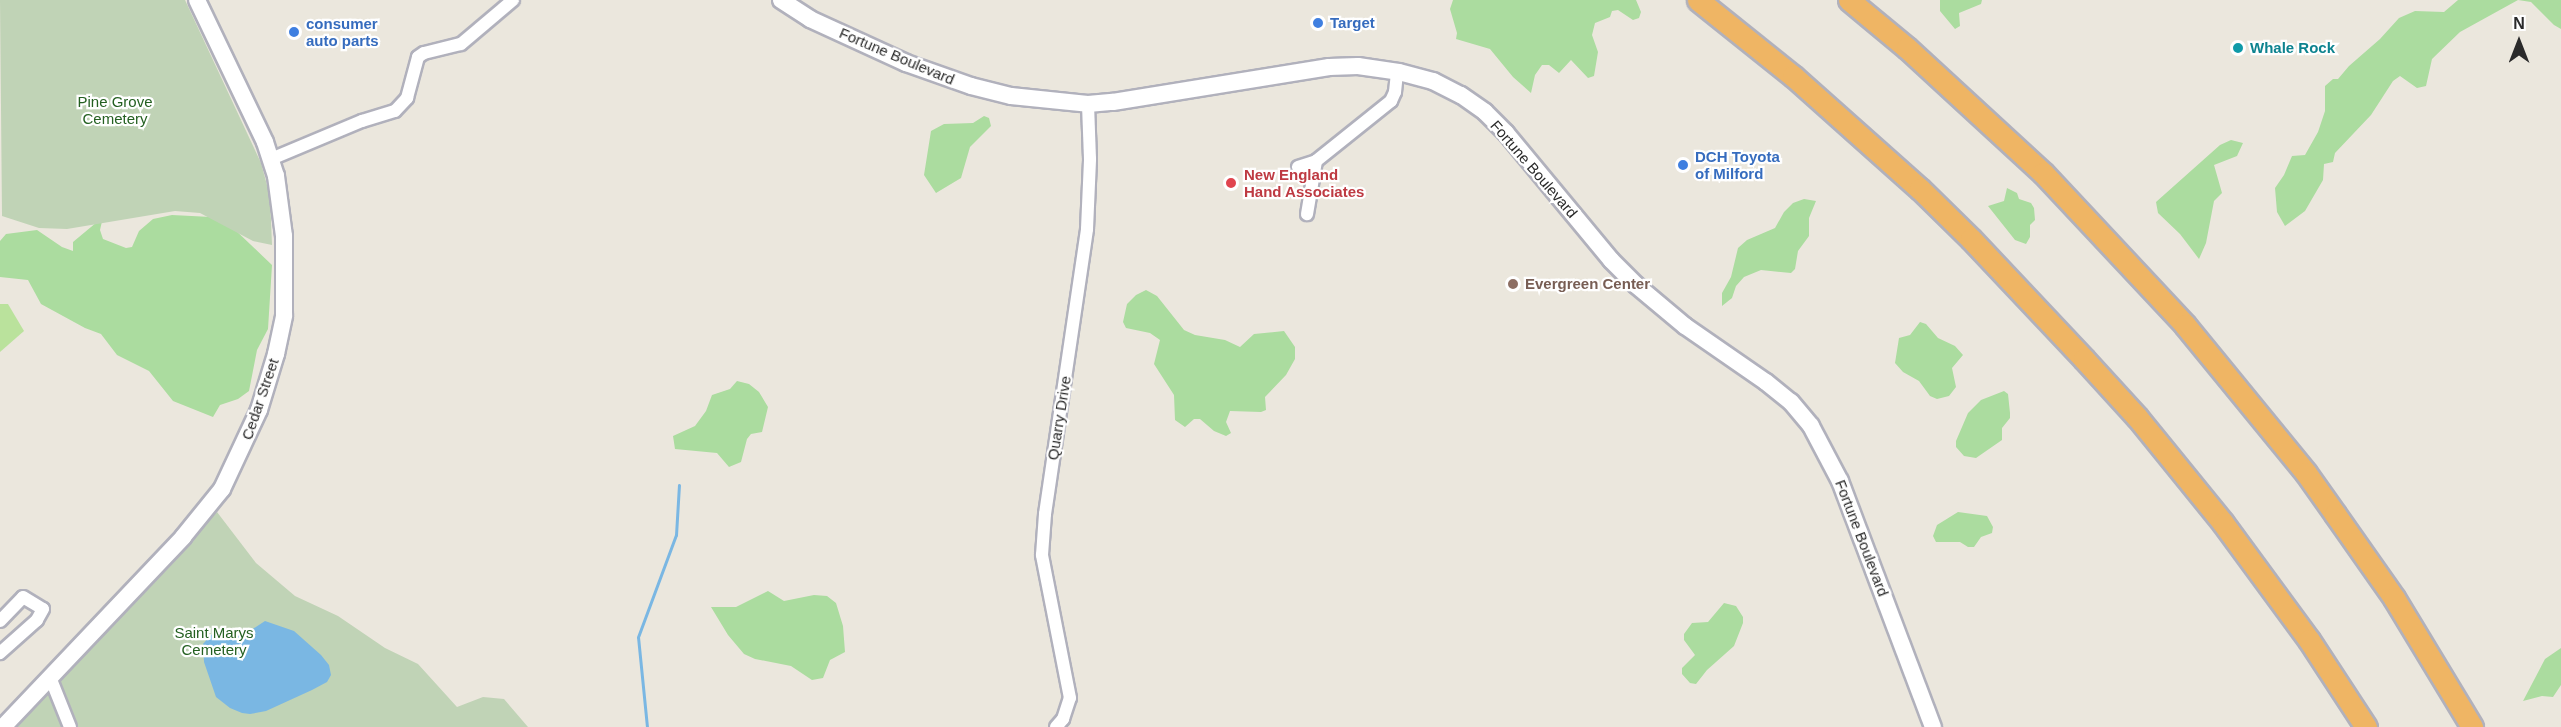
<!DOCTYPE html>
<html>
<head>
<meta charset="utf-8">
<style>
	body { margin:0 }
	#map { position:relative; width:2561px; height:727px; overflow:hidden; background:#ebe7dd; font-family:Arial,sans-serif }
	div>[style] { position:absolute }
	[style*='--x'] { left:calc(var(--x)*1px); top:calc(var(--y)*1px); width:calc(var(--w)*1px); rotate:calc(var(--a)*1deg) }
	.green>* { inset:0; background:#abdc9f }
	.cemetery>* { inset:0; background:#c0d3b6 }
	.pitch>* { inset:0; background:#bae29c }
	.water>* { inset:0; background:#7ab7e3 }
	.stream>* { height:3px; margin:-1.5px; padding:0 1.5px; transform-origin:1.5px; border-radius:1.5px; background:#7ab7e3 }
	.roads { filter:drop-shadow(2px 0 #b1b1bc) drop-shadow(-2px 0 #b1b1bc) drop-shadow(0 2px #b1b1bc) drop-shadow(0 -2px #b1b1bc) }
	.minor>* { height:12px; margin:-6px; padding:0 6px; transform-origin:6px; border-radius:6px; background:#fff }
	.secondary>* { height:16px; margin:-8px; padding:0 8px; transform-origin:8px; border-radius:8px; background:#fff }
	.motorway>* { height:21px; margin:-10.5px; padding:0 10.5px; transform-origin:10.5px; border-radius:10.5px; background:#efb564 }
	.dots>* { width:16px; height:16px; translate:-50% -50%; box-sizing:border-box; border:3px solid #fff; border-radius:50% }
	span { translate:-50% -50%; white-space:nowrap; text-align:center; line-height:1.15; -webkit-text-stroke:4.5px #fff; paint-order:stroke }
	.shop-label { font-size:15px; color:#366cbe; font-weight:700 }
	.left { translate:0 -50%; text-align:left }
	.culture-label { font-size:15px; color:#0d838f; font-weight:700 }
	.street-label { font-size:15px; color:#2a2a2a }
	.park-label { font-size:15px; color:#246021 }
	.health-label { font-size:15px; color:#be3a42; font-weight:700 }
	.education-label { font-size:15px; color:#785e54; font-weight:700 }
	.north { position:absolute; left:2489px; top:12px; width:60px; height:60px; -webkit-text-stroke:4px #fff; paint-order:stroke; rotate:0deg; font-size:16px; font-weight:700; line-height:24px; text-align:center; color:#2a2a2a }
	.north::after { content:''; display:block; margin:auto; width:21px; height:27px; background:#2a2a2a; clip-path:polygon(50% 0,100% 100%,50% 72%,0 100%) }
</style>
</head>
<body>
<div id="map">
	<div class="green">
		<i style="clip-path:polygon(1453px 0,1636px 0,1641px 12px,1639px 18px,1633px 20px,1618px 10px,1612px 11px,1610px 17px,1595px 23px,1592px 35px,1598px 52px,1594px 76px,1588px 78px,1571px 60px,1559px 73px,1549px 65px,1542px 65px,1535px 75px,1531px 93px,1513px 77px,1490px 49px,1456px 39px,1457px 33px,1450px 9px)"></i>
		<i style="clip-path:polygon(1940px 0,1982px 0,1981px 4px,1959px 13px,1960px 26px,1955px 29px,1940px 11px)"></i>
		<i style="clip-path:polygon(2458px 0,2561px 0,2561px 29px,2554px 25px,2531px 2px,2518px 0,2460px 32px,2432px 59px,2426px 86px,2417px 88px,2400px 76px,2393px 81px,2371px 115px,2335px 153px,2333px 162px,2324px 164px,2323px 180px,2305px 211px,2285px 226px,2277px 212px,2275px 188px,2284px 175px,2292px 156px,2305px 155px,2318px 132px,2325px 111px,2325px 86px,2333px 79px,2338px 79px,2349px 66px,2380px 39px,2399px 18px,2415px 11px,2444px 12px)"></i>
		<i style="clip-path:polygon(984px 116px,989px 118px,991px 126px,970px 147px,961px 178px,936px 193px,924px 175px,931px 131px,944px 124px,973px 123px)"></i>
		<i style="clip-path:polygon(2231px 140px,2243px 143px,2237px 156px,2214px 165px,2222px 193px,2214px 201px,2206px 243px,2199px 259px,2180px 234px,2158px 213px,2156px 202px,2220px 145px)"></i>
		<i style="clip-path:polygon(2007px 188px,2017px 193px,2019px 199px,2031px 203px,2034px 208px,2035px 220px,2030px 225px,2030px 237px,2026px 244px,2015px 240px,1988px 206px,2004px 201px)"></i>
		<i style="clip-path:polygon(1804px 199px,1816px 201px,1809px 218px,1809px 236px,1798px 251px,1795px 269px,1791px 273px,1761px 270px,1744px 277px,1736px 286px,1732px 298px,1722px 306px,1722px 293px,1731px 277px,1738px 248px,1747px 240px,1775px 228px,1784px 212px,1793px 203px)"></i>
		<i style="clip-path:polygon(172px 215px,211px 217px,230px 225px,272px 265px,268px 329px,257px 350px,249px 391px,238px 399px,220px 405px,213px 417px,173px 401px,149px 371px,117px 355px,101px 334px,85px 328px,41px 304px,28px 280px,0 277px,0 241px,6px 234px,37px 230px,62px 247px,73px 251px,73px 242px,103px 217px,100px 230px,103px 239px,126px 248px,132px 247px,139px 231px,153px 219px)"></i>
		<i style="clip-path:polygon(1146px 290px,1157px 296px,1184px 330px,1195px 335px,1225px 340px,1240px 347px,1254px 334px,1284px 331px,1295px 347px,1295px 359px,1286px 375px,1265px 397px,1266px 410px,1261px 412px,1230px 411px,1226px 422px,1231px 433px,1226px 436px,1214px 431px,1200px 419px,1194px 419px,1185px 427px,1175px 420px,1174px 395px,1154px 364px,1160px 340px,1150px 333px,1126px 328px,1123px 322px,1127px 304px,1136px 295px)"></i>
		<i style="clip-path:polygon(1920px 322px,1926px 324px,1938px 338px,1955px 346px,1963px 355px,1952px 368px,1956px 387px,1949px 396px,1937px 399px,1930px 396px,1919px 381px,1903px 372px,1895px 363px,1899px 338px,1910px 335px)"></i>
		<i style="clip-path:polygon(737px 381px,749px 384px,759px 392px,768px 407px,762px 432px,751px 434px,747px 439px,741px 462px,729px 467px,717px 453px,675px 449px,673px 436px,695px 426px,706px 411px,712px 395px,730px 389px)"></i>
		<i style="clip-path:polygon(2004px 391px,2008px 394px,2010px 413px,2010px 418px,2002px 428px,2002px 440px,1976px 458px,1964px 456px,1956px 447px,1956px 441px,1968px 413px,1981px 400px)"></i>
		<i style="clip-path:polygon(1958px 512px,1987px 516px,1993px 527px,1992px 533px,1981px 537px,1974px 547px,1968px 547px,1960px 542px,1936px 542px,1933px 536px,1937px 525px)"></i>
		<i style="clip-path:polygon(768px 591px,784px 601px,814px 595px,827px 596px,836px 603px,843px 626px,845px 652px,830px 660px,823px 678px,812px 680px,791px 666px,755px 659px,744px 654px,728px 635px,711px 607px,736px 607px)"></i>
		<i style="clip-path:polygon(1724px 603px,1736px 606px,1743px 617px,1743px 623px,1734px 646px,1707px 670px,1696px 684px,1690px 683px,1682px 674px,1682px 668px,1695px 655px,1684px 640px,1684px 634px,1692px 623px,1708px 622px)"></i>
		<i style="clip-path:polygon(2561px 648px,2561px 685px,2553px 697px,2542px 696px,2523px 701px,2545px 659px)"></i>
	</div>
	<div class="cemetery">
		<i style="clip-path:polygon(0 0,185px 0,261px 163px,270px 196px,272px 245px,253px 241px,200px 213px,175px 211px,67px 229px,39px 228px,2px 216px)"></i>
		<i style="clip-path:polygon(217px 512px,256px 563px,295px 596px,338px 616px,385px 648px,418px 664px,457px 707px,483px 697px,504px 699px,528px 727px,77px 727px,57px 680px)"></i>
		<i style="clip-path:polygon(49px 689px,65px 727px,14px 727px)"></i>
	</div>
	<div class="pitch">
		<i style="clip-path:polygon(0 304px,8px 304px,24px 331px,0 352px)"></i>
	</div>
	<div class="water">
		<i style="clip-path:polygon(265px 621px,294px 631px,321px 655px,329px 665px,331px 675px,327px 682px,312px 690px,266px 711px,250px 714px,242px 713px,230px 708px,216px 697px,204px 662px,203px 644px,211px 635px,222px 629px,234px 629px,245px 634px)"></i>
	</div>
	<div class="stream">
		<i style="--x:647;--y:727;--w:90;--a:-95.7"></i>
		<i style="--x:638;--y:637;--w:109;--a:-69.6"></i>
		<i style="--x:676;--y:535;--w:50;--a:-86.6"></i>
	</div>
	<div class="roads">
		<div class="minor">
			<i style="--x:271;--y:159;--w:99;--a:-22.7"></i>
			<i style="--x:362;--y:121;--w:34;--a:-17"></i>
			<i style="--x:395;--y:111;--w:18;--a:-47"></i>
			<i style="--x:407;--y:98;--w:42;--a:-75"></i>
			<i style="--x:418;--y:57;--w:7;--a:-34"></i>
			<i style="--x:424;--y:53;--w:38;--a:-14"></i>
			<i style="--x:461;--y:44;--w:68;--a:-40.2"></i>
			<i style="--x:1316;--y:161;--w:96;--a:-38.7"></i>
			<i style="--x:1391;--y:101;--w:10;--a:-66"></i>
			<i style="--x:1395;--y:92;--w:20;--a:-84"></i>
			<i style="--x:1298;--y:167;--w:19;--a:-18"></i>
			<i style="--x:1316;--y:161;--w:54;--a:99.6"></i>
			<i style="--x:0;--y:621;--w:33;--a:-46"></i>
			<i style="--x:23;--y:597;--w:23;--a:31"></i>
			<i style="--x:43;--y:609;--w:13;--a:119"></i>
			<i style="--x:37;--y:620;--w:50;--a:138.3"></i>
			<i style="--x:50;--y:677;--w:54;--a:68.2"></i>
			<i style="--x:1056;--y:727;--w:11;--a:-49"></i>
			<i style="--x:1063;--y:719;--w:22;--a:-72"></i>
			<i style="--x:1070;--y:698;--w:146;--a:-101.1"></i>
			<i style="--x:1042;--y:555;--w:41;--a:-85.8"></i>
			<i style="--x:1045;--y:514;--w:288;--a:-81.6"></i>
			<i style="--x:1087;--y:229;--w:70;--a:-87.5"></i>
			<i style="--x:1090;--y:159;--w:55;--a:-92.1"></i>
		</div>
		<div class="secondary">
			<i style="--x:781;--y:0;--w:35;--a:33"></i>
			<i style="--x:810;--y:19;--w:106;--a:24.6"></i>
			<i style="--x:906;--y:63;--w:69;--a:19.5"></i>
			<i style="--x:971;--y:86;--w:41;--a:14"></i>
			<i style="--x:1011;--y:96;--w:77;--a:5.9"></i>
			<i style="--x:1088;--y:104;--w:25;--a:-5"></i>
			<i style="--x:1113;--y:102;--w:219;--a:-9.2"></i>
			<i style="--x:1329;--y:67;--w:29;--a:-2"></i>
			<i style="--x:1358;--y:66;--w:41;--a:8.3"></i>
			<i style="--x:1399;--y:72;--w:35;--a:15"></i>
			<i style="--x:1433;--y:81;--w:31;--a:27"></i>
			<i style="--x:1461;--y:95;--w:29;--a:35"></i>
			<i style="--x:1485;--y:112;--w:30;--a:45"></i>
			<i style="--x:1506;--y:133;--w:165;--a:50.4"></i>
			<i style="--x:1611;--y:260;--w:35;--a:45"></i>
			<i style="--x:1636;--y:285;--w:64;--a:39.9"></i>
			<i style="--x:1685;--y:326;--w:98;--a:34.7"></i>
			<i style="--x:1766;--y:382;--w:32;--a:39"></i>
			<i style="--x:1791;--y:402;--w:31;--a:50"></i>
			<i style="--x:1811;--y:426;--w:62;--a:62.2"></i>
			<i style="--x:1840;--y:481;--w:263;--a:69.3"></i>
			<i style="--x:3;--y:727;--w:262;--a:-46.5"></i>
			<i style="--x:183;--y:537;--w:62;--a:-50.9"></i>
			<i style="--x:222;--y:489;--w:87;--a:-64.9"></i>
			<i style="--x:259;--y:410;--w:59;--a:-73.1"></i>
			<i style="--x:276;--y:354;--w:40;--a:-78"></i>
			<i style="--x:284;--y:315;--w:79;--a:-90"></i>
			<i style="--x:284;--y:236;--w:61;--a:-97.6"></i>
			<i style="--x:276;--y:176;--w:36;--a:-108"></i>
			<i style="--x:265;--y:142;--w:157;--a:-115.6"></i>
		</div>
		<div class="motorway">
			<i style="--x:1698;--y:0;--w:122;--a:38.7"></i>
			<i style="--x:1793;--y:76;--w:170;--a:41.7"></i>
			<i style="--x:1920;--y:189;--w:71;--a:44.4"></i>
			<i style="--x:1971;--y:239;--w:165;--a:46.7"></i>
			<i style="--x:2084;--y:359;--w:79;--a:47.6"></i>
			<i style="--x:2137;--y:417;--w:136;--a:50.9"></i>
			<i style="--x:2223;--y:523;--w:145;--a:53.7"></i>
			<i style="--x:2309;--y:640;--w:104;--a:56.8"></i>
			<i style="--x:1849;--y:0;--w:75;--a:39.6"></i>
			<i style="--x:1907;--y:48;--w:185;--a:42.6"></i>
			<i style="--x:2043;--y:173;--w:208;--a:46.9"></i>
			<i style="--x:2185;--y:325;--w:191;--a:50.7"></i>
			<i style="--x:2306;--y:473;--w:50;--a:54.7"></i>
			<i style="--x:2335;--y:514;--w:103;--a:54.9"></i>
			<i style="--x:2394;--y:598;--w:151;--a:58.8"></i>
		</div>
	</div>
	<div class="dots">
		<i style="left:1318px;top:23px;background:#3f7fe0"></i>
		<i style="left:294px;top:32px;background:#3f7fe0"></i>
		<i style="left:2238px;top:48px;background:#0f9aa8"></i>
		<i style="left:1683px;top:165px;background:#3f7fe0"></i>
		<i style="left:1231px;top:183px;background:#e0444e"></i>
		<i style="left:1513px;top:284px;background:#8d6e63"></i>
	</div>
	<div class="shop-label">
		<span class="left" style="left:306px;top:32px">consumer<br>auto parts</span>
		<span class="left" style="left:1330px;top:23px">Target</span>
		<span class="left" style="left:1695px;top:165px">DCH Toyota<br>of Milford</span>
	</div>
	<div class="culture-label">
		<span class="left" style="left:2250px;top:48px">Whale Rock</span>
	</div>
	<div class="street-label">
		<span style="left:897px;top:56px;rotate:23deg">Fortune Boulevard</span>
		<span style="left:1534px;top:169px;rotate:49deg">Fortune Boulevard</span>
		<span style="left:260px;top:399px;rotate:-71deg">Cedar Street</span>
		<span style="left:1059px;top:418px;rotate:-81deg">Quarry Drive</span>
		<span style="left:1862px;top:538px;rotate:69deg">Fortune Boulevard</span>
	</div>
	<div class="park-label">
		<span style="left:115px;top:110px">Pine Grove<br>Cemetery</span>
		<span style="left:214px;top:641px">Saint Marys<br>Cemetery</span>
	</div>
	<div class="health-label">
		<span class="left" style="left:1244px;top:183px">New England<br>Hand Associates</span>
	</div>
	<div class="education-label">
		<span class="left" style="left:1525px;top:284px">Evergreen Center</span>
	</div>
	<div class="north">N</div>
</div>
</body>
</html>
